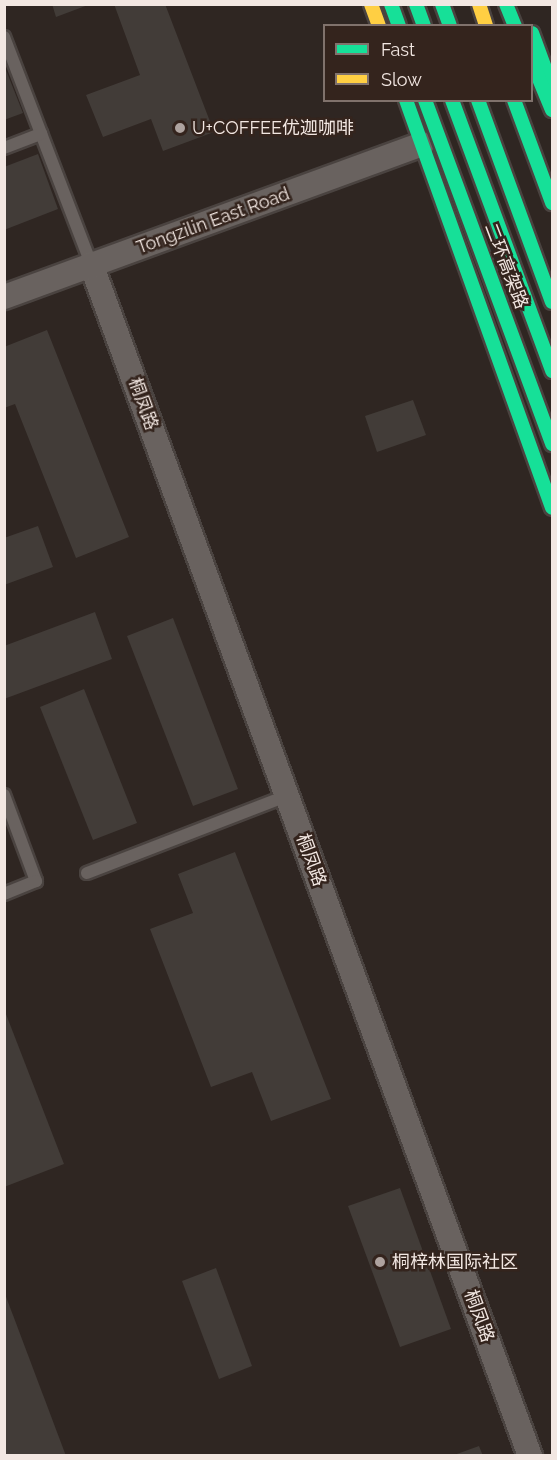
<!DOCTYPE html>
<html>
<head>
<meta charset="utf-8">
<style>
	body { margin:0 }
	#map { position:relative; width:557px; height:1460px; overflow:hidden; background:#2f2622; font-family:Raleway,"Noto Sans SC",sans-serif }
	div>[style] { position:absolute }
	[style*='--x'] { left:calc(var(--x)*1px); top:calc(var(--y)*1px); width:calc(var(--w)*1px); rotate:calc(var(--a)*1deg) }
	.building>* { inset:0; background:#423c38 }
	.roads { filter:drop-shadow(2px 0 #4a4340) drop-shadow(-2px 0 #4a4340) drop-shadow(0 2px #4a4340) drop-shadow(0 -2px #4a4340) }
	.lane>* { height:12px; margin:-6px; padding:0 6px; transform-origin:6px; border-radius:6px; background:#69625f }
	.street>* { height:24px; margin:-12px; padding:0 12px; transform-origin:12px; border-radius:12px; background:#69625f }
	.fast>* { height:14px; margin:-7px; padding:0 7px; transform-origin:7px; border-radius:7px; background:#16e098 }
	.slow>* { height:14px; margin:-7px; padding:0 7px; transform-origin:7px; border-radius:7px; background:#ffcf43 }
	.bridges { filter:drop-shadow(2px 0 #4a4340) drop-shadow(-2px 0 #4a4340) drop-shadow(0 2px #4a4340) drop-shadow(0 -2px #4a4340) }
	.fast-bridge>* { height:14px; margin:-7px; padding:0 7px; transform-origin:7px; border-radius:7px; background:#16e098 }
	.dots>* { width:16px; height:16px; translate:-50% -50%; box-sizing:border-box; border:3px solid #34241d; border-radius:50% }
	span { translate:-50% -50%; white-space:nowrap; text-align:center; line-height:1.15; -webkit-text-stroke:5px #34241d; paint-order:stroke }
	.poi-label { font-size:18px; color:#f2e7e2 }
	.left { translate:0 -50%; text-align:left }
	.street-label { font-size:18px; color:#f2e7e2 }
	.frame { position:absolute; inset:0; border:6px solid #f2e7e2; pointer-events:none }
	.legend { position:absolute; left:323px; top:24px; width:210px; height:78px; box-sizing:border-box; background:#34241d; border:2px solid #80726c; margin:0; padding:8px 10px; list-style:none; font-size:18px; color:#f2e7e2 }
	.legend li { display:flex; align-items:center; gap:12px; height:30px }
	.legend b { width:30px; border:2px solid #80726c }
</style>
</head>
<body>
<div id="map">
	<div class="building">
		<i style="clip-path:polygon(52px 4px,87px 4px,88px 5px,56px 17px)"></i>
		<i style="clip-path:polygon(114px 4px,165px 4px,214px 132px,163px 151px,151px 119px,103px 137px,86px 95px,140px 75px)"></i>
		<i style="clip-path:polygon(4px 65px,23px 113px,4px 120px)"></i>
		<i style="clip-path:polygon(38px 154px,58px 209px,4px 230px,4px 167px)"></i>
		<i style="clip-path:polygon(47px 330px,129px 537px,76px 558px,15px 404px,4px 408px,4px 347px)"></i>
		<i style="clip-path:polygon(413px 400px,426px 435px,377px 452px,365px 416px)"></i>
		<i style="clip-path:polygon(38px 526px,53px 567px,4px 585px,4px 538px)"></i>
		<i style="clip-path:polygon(95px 612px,112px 659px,4px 699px,4px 646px)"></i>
		<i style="clip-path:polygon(173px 618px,238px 789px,193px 806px,127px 636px)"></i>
		<i style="clip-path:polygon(84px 689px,137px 823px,93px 840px,40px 707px)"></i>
		<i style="clip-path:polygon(235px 852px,331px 1099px,271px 1121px,252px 1072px,211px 1087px,150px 929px,193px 913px,178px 874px)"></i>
		<i style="clip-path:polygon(4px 1009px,64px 1164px,4px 1187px)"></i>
		<i style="clip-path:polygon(400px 1188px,451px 1329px,400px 1347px,348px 1206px)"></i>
		<i style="clip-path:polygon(216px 1268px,252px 1366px,219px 1379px,182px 1281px)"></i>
		<i style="clip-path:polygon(4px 1294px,5px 1294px,66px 1456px,4px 1456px)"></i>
		<i style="clip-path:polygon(479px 1446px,483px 1456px,454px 1456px,454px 1455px)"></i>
	</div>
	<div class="roads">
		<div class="lane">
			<i style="--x:4;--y:37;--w:243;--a:69"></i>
			<i style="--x:4;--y:148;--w:40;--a:-21"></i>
			<i style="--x:4;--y:795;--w:92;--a:69.6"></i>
			<i style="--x:36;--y:881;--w:35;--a:158"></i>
			<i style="--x:87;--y:873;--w:214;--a:-21.1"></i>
		</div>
		<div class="street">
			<i style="--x:91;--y:264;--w:1270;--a:69.78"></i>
			<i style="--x:4;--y:297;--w:445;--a:-20.1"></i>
		</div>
		<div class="fast">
			<i style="--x:391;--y:4;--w:23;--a:70"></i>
			<i style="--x:416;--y:4;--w:23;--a:70"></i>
			<i style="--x:442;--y:4;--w:23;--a:70"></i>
			<i style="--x:506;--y:4;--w:24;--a:68"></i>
			<i style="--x:532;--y:33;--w:58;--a:69.7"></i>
			<i style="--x:532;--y:62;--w:52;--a:67.4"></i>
			<i style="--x:406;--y:100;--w:433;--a:70.3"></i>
			<i style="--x:452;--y:100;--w:289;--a:69.7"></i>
			<i style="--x:478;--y:100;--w:215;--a:69.9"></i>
			<i style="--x:514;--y:100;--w:110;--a:69.7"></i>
		</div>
		<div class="slow">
			<i style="--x:371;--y:4;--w:23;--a:70"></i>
			<i style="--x:479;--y:4;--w:23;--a:72"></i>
		</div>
	</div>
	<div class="bridges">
		<div class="fast-bridge">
			<i style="--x:425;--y:100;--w:367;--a:69.7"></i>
		</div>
	</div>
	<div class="dots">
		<i style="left:180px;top:128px;background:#aea39f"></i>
		<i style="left:380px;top:1262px;background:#aea39f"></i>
	</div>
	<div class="poi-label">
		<span class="left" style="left:192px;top:128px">U+COFFEE优迦咖啡</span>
		<span class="left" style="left:392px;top:1262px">桐梓林国际社区</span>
	</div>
	<div class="street-label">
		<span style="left:213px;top:221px;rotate:-20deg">Tongzilin East Road</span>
		<span style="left:506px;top:266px;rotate:69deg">二环高架路</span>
		<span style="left:143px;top:404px;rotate:70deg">桐凤路</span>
		<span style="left:311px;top:860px;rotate:70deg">桐凤路</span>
		<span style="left:479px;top:1316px;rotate:70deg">桐凤路</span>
	</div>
	<div class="frame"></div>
	<ul class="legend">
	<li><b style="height:8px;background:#16e098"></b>Fast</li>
	<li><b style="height:8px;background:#ffcf43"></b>Slow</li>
	</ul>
</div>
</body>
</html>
